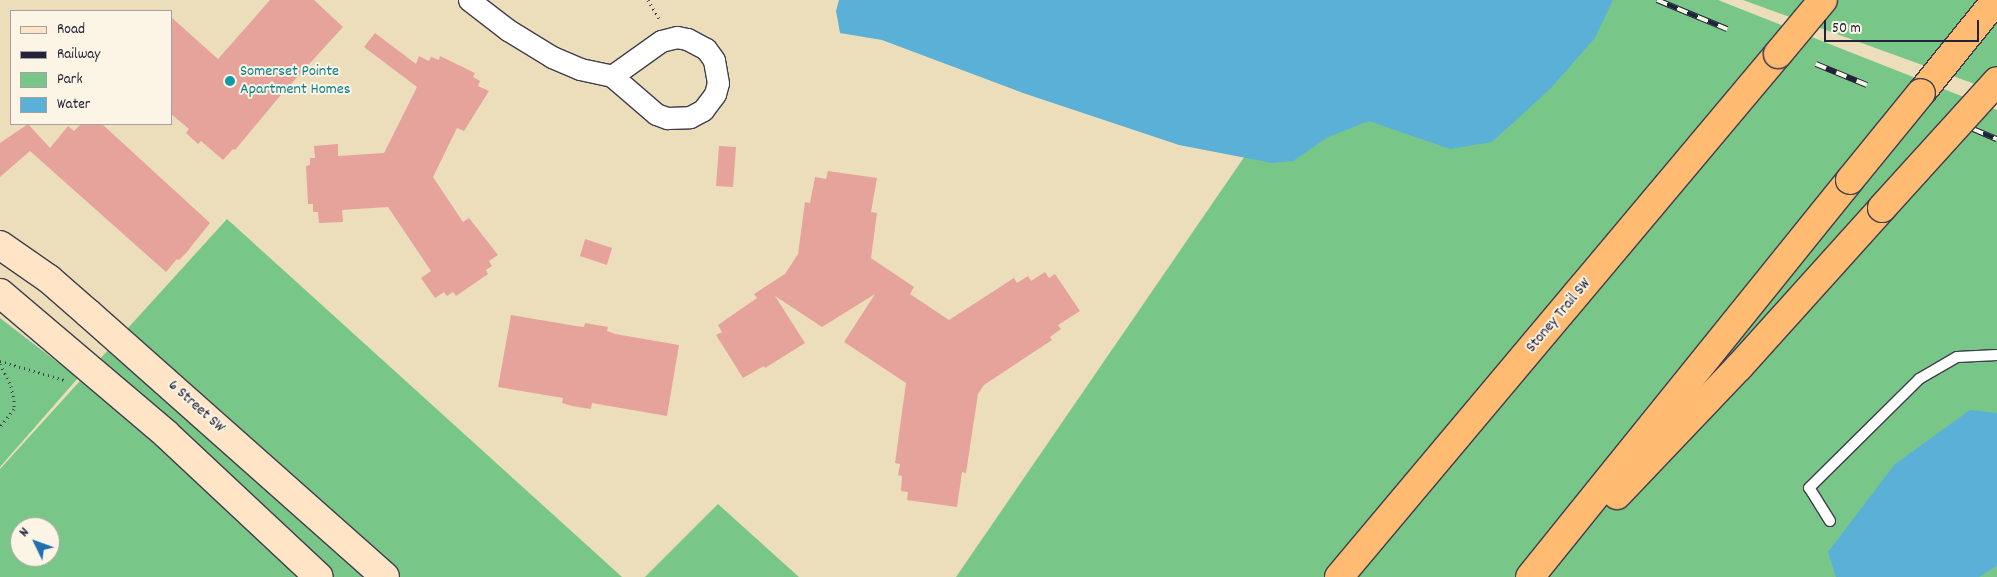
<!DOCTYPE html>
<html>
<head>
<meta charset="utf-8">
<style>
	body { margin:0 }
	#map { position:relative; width:1997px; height:577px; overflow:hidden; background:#ecdebb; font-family:Dekko,sans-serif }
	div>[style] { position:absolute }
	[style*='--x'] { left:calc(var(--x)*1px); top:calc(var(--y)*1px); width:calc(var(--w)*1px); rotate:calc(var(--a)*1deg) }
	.green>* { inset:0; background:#78c788 }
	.water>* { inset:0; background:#5bb0d7 }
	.building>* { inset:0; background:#e6a39b }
	.path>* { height:3px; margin-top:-1.5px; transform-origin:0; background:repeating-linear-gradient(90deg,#403e4e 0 1px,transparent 0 5px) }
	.roads { filter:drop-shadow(1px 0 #403e4e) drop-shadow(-1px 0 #403e4e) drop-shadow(0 1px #403e4e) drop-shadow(0 -1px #403e4e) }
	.lane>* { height:10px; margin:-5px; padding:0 5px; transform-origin:5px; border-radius:5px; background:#fff }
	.street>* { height:21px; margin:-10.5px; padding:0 10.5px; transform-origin:10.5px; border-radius:10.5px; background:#fff }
	.secondary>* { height:28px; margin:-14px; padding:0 14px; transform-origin:14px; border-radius:14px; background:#ffe4c6 }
	.highway>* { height:28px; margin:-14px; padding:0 14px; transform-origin:14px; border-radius:14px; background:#ffbb71 }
	.rail>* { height:5.5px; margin-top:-2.75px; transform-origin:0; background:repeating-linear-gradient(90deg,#fcf5e5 0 11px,#22223b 0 22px); box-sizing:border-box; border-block:1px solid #22223b }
	.bridges { filter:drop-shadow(1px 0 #403e4e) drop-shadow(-1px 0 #403e4e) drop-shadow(0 1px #403e4e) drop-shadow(0 -1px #403e4e) }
	.highway-bridge>* { height:28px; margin:-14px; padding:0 14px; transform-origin:14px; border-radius:14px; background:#ffbb71 }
	.dots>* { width:14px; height:14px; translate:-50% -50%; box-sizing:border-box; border:2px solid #fcf5e5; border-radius:50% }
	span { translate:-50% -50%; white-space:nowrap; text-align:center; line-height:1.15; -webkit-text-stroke:4px #fcf5e5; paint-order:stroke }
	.culture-label { font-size:16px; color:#0d838f }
	.left { translate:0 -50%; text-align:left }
	.street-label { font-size:16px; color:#22223b }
	.legend { position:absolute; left:10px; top:10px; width:162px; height:115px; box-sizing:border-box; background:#fcf5e5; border:1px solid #a5a1a1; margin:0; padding:6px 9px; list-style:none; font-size:15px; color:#22223b }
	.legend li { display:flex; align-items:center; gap:10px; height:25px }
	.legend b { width:25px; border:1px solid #a5a1a1 }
	.north { position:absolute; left:10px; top:517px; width:50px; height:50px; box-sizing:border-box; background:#fcf5e5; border:1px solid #a5a1a1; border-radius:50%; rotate:312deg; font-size:14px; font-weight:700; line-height:20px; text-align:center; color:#22223b }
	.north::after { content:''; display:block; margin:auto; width:18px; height:22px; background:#1f6fb2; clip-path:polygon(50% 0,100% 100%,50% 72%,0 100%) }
	.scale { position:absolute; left:1824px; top:20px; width:155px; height:22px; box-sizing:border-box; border:2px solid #22223b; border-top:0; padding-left:6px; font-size:15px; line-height:18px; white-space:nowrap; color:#22223b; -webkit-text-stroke:4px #fcf5e5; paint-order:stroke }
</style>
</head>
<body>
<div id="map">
	<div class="green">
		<i style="clip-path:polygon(1352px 0,1718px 0,1997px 110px,1997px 577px,956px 577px)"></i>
		<i style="clip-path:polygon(1743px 0,1997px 0,1997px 92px)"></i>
		<i style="clip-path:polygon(evenodd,227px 219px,622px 577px,0 577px,0 469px,227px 219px,20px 527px,50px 527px,50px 557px,20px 557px,20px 527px)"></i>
		<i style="clip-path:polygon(0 318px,78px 378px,0 467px)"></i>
		<i style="clip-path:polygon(718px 504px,799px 577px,645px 577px)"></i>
	</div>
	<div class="water">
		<i style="clip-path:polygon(839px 0,1613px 0,1595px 38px,1551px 88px,1492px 142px,1450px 149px,1369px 121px,1328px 137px,1293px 161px,1272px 163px,1179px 145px,1023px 93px,882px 40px,840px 33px,836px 11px)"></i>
		<i style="clip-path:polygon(1970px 410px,1997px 413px,1997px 566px,1979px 577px,1836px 577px,1828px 552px,1895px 464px)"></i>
	</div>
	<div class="building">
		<i style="clip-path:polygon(270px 0,314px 0,343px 27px,280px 96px,235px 150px,233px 149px,223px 160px,201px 141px,198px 144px,186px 133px,189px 129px,171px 114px,171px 17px,218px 59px)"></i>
		<i style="clip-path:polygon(375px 33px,416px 64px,419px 56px,429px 61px,431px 57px,439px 60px,440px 56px,475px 73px,473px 77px,480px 81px,478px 86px,489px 91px,464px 131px,457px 128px,433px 177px,463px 222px,469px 218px,498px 255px,489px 261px,492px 266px,486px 270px,488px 274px,456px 296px,453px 292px,447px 296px,444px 292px,435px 298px,421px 278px,431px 271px,388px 207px,342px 210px,343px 222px,319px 223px,318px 212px,313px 212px,313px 204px,308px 204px,306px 166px,310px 165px,310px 158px,315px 158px,314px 146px,338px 144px,338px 156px,384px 153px,417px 87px,364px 47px)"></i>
		<i style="clip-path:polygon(28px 124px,50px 148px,68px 126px,74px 131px,81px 124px,102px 124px,210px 223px,186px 253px,179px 260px,177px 259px,166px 272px,30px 151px,0 177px,0 143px)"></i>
		<i style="clip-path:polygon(719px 146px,736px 147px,733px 187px,716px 186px)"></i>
		<i style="clip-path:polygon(828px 171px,877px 178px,871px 212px,877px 213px,871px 258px,914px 287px,910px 294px,949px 320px,1014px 278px,1017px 283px,1028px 276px,1031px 281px,1045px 272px,1049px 278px,1055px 274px,1080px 311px,1058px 325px,1061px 329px,1050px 337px,1052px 340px,984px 385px,978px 394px,966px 473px,962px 472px,957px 507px,907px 500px,908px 492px,901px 491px,902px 476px,898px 475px,900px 464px,895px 463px,906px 383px,844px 342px,875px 294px,822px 327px,775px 296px,805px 343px,765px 368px,764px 366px,743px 378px,716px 335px,722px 332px,718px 325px,757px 298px,754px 294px,785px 274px,798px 254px,805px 202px,810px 203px,815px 177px,826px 179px)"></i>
		<i style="clip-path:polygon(585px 239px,612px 248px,607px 265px,580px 256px)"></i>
		<i style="clip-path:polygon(511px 315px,576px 326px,584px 327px,585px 323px,608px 327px,607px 331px,615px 334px,679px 345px,667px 416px,592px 403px,591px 409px,572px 406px,562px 403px,563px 398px,498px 387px)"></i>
	</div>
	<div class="path">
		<i style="--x:648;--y:0;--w:23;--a:59"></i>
		<i style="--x:0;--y:361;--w:67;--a:16.5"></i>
		<i style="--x:0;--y:364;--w:25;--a:63"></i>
		<i style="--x:11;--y:386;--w:14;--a:78"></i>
		<i style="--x:14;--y:400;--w:9;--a:90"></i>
		<i style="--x:14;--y:409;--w:23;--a:128"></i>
	</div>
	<div class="roads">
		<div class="lane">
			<i style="--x:1830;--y:521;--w:39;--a:-122"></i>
			<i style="--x:1809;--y:488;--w:155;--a:-44.7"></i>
			<i style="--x:1919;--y:379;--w:44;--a:-30.1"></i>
			<i style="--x:1957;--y:357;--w:40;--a:-2.9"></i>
		</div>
		<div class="street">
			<i style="--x:469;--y:0;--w:49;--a:37.6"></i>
			<i style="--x:508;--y:30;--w:52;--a:31.5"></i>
			<i style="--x:552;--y:57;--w:30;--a:23"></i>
			<i style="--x:580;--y:69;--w:33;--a:12"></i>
			<i style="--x:612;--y:76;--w:58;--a:40.8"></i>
			<i style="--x:656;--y:114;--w:12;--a:20"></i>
			<i style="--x:667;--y:118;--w:23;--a:-2"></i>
			<i style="--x:690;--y:117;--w:15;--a:-28"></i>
			<i style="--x:703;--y:110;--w:20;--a:-53"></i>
			<i style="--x:715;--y:94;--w:11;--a:-75"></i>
			<i style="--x:718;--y:83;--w:23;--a:-100"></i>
			<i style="--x:714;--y:60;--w:14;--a:-126"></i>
			<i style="--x:706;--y:49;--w:21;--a:-152"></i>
			<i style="--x:687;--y:39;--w:10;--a:-169"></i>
			<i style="--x:677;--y:37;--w:16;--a:166"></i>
			<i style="--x:661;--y:41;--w:60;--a:144.5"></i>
		</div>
		<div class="secondary">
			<i style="--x:0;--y:245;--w:60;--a:34.8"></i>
			<i style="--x:49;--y:279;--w:52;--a:41.1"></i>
			<i style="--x:88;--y:313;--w:397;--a:41.6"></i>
			<i style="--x:0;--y:293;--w:218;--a:40.3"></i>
			<i style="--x:166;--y:434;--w:209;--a:43.1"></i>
		</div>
		<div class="highway">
			<i style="--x:1921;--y:93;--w:119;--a:-51.1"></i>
			<i style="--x:1617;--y:495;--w:177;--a:-46.4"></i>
			<i style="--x:1739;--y:367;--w:214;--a:-48"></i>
			<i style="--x:1339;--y:577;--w:683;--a:-49.99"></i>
			<i style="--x:1530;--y:577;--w:510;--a:-51.13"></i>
		</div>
	</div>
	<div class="rail">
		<i style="--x:1657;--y:0;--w:76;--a:22.5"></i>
		<i style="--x:1816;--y:64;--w:55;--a:22.4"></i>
		<i style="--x:1973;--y:129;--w:26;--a:23"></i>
	</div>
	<div class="bridges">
		<div class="highway-bridge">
			<i style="--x:1778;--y:54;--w:70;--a:-50.2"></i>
			<i style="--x:1850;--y:180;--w:112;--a:-50.8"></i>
			<i style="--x:1882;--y:208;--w:171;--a:-47.8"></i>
		</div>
	</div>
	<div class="dots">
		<i style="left:230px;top:81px;background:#0f9aa8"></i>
	</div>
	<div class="culture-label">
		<span class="left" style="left:240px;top:81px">Somerset Pointe<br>Apartment Homes</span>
	</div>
	<div class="street-label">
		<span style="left:1559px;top:316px;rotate:-50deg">Stoney Trail SW</span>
		<span style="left:196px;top:407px;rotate:42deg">6 Street SW</span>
	</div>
	<ul class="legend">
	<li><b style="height:6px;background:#ffe4c6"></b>Road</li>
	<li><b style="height:6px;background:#22223b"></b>Railway</li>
	<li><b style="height:14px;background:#78c788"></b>Park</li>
	<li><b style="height:14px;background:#5bb0d7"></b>Water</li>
	</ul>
	<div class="north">N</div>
	<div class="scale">50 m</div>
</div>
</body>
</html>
